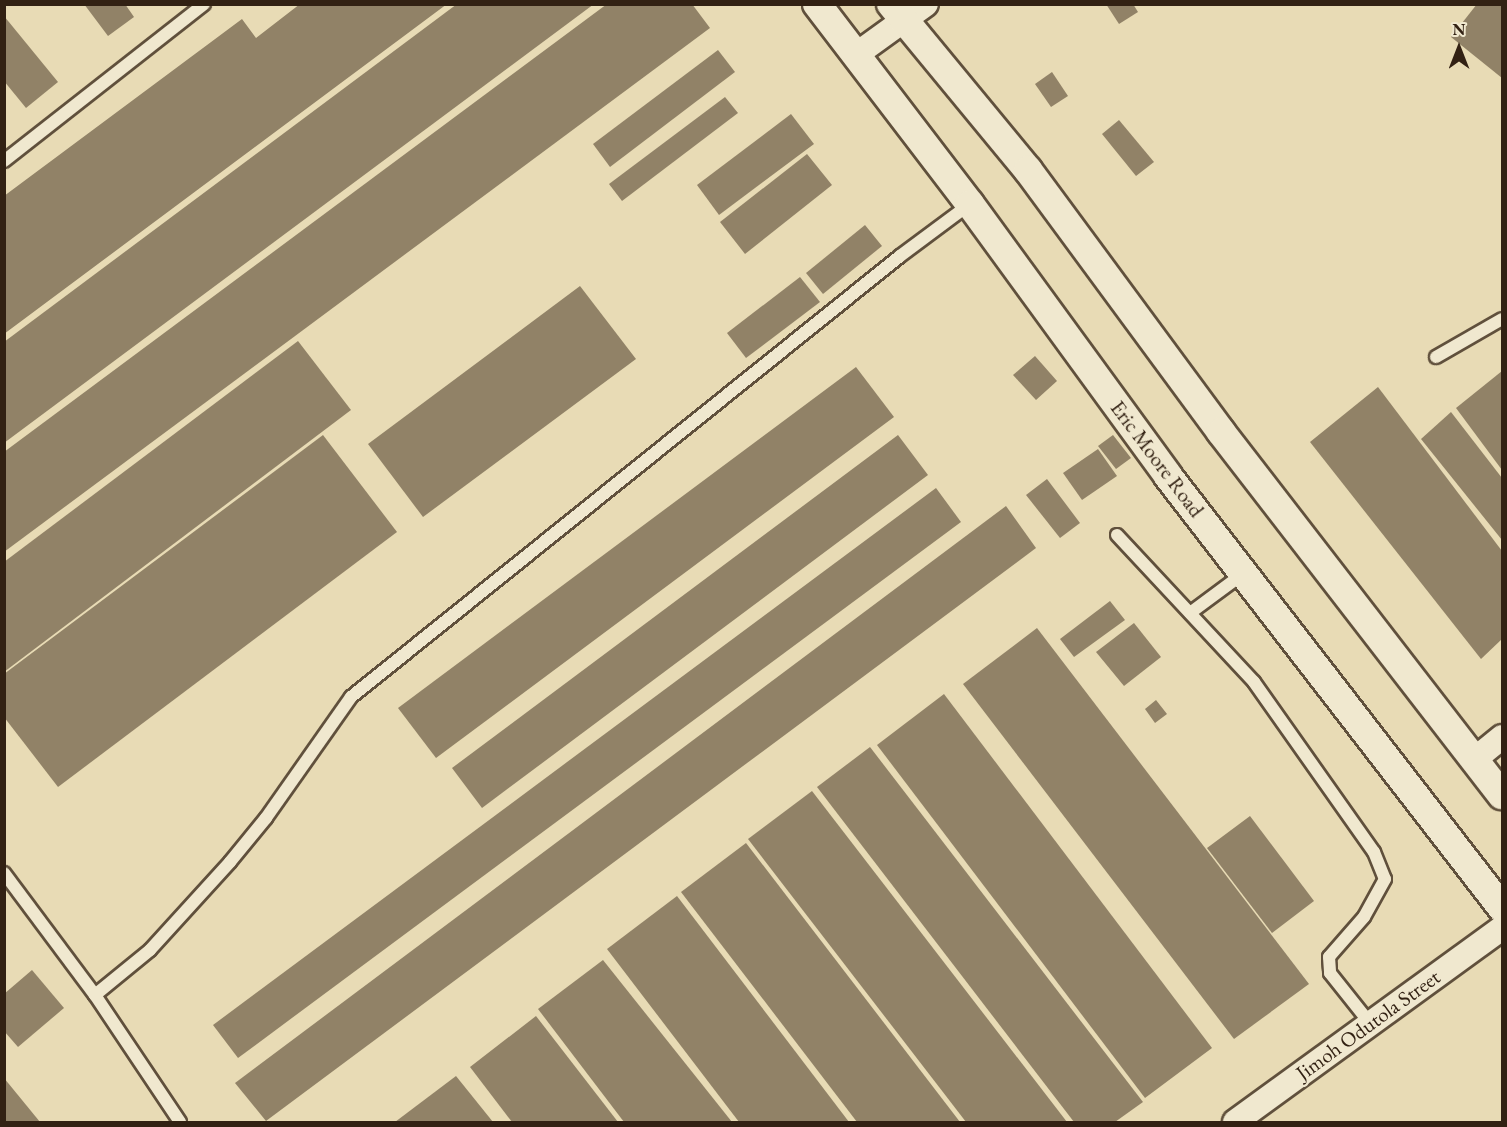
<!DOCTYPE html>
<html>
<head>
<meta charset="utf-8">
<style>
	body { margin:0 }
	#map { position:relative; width:1507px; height:1127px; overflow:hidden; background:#e8dbb5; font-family:"EB Garamond",serif }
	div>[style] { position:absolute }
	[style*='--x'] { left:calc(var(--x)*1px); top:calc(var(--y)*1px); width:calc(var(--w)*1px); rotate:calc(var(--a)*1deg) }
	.building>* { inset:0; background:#918267 }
	.roads { filter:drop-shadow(2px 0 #60503c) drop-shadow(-2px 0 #60503c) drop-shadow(0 2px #60503c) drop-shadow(0 -2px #60503c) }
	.service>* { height:12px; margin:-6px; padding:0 6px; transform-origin:6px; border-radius:6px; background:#f0e8cf }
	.minor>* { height:24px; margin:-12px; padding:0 12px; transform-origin:12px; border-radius:12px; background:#f0e8cf }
	.tertiary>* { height:28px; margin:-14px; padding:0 14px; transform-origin:14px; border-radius:14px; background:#f0e8cf }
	span { translate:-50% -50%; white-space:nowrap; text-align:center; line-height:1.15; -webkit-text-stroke:4.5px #f0e8cf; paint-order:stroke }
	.street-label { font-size:21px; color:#322113 }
	.frame { position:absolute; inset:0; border:6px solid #322113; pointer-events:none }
	.north { position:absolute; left:1429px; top:18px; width:60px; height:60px; -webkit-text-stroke:4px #f0e8cf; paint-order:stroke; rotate:0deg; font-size:16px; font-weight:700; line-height:24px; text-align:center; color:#322113 }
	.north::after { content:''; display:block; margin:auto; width:21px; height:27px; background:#322113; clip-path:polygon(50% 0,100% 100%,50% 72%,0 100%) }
</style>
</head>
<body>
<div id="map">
	<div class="building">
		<i style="clip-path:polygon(84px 4px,125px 4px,134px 17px,108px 36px)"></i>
		<i style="clip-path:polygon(300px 4px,447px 4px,4px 334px,4px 196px,242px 19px,256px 38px)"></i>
		<i style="clip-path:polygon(457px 4px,594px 4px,4px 443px,4px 342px)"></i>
		<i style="clip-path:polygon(607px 4px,692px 4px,710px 28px,4px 552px,4px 452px)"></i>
		<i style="clip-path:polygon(1106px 4px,1133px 4px,1138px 12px,1119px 24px)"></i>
		<i style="clip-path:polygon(1477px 4px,1502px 4px,1502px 78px,1451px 37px)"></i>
		<i style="clip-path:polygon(4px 16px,58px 82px,26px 108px,4px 81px)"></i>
		<i style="clip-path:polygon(718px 50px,735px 72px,610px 167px,593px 144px)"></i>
		<i style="clip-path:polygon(1052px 72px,1068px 96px,1051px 107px,1035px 84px)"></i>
		<i style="clip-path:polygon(725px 97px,738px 113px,622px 201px,609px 184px)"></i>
		<i style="clip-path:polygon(791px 114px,814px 144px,719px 215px,697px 185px)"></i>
		<i style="clip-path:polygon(1119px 120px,1154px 162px,1136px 176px,1102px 134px)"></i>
		<i style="clip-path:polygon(807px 154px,832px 185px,745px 254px,720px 222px)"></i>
		<i style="clip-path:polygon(865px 225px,882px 246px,823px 294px,806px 273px)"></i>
		<i style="clip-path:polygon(800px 277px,820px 302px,746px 358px,727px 333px)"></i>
		<i style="clip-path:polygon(580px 286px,636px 359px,423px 517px,368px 444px)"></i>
		<i style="clip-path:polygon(298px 341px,351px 410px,4px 672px,4px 562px)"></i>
		<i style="clip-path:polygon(1035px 356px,1057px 381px,1036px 400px,1013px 375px)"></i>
		<i style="clip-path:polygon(856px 367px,894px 417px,436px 758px,398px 708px)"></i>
		<i style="clip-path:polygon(1502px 371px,1502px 470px,1456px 408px)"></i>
		<i style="clip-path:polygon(1378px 387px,1502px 551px,1502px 639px,1481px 659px,1310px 442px)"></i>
		<i style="clip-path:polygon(1451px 412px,1502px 478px,1502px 540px,1421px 439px)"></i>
		<i style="clip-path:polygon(323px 435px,397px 532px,58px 787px,4px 717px,4px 674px)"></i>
		<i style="clip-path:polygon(898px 435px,928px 475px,482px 808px,452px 768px)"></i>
		<i style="clip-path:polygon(1113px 435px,1131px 458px,1116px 469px,1098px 446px)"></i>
		<i style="clip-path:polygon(1098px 449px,1117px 476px,1082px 500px,1063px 473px)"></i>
		<i style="clip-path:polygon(1047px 479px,1080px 523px,1060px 538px,1026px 495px)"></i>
		<i style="clip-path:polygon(936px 488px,961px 522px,238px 1058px,213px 1025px)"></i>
		<i style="clip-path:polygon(1006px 506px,1036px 548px,266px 1121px,235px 1083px)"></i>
		<i style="clip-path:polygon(1110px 601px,1125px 620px,1074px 657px,1060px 639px)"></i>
		<i style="clip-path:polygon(1134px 623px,1161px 657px,1124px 686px,1096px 652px)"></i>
		<i style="clip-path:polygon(1037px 628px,1309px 984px,1234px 1039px,963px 684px)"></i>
		<i style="clip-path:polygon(944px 694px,1212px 1048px,1145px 1098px,877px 745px)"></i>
		<i style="clip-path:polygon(1156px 700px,1167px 714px,1155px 723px,1145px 709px)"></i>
		<i style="clip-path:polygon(870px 747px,1143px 1102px,1115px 1122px,1074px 1122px,817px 787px)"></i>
		<i style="clip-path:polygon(812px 791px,1067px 1122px,966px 1122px,748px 839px)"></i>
		<i style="clip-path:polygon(1250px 816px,1314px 901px,1272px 933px,1207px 848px)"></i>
		<i style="clip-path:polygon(746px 843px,960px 1122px,857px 1122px,681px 892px)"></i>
		<i style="clip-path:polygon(677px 896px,849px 1122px,739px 1122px,607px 949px)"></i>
		<i style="clip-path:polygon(603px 960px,732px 1122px,624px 1122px,538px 1009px)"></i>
		<i style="clip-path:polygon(32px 970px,64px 1008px,18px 1047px,4px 1031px,4px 994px)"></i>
		<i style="clip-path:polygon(536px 1016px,618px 1122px,512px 1122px,470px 1067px)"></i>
		<i style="clip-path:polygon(456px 1076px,493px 1122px,395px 1122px)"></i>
		<i style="clip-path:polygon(4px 1078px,40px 1122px,4px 1122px)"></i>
	</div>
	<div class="roads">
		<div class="service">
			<i style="--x:4;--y:161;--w:254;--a:-38.1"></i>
			<i style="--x:1436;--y:357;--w:76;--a:-29.9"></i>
			<i style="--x:1117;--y:535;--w:201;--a:47"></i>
			<i style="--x:1254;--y:682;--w:208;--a:54.8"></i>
			<i style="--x:1374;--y:852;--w:29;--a:68"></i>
			<i style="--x:1385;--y:879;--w:43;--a:118.9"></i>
			<i style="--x:1364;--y:917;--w:53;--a:131.2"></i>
			<i style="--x:1329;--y:957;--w:16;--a:86"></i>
			<i style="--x:1330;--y:973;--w:63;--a:51.5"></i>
			<i style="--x:1190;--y:613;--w:67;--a:-36.5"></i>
			<i style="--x:4;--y:873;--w:152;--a:53.3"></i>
			<i style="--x:95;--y:995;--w:153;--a:56.2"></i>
			<i style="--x:95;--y:995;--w:71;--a:-39.3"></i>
			<i style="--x:150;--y:950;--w:119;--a:-47.7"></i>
			<i style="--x:230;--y:862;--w:57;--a:-50.7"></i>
			<i style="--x:266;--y:818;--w:148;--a:-54.9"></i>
			<i style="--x:351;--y:697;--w:704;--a:-38.77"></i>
			<i style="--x:900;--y:256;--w:87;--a:-36.6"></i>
		</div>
		<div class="minor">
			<i style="--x:857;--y:54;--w:85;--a:-35.9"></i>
			<i style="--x:1475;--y:759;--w:35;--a:-39"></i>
			<i style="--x:1235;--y:1122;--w:330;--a:-36"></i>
		</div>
		<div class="tertiary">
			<i style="--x:817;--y:4;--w:252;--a:52.6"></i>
			<i style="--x:970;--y:204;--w:336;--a:53.9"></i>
			<i style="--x:1168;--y:476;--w:546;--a:52.29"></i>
			<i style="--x:891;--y:4;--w:215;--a:50.5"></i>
			<i style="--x:1028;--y:170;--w:325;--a:53.6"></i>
			<i style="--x:1221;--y:432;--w:459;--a:52.3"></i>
		</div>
	</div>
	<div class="street-label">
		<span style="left:1157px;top:459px;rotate:53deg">Eric Moore Road</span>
		<span style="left:1368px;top:1025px;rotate:-36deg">Jimoh Odutola Street</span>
	</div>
	<div class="frame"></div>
	<div class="north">N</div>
</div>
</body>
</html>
